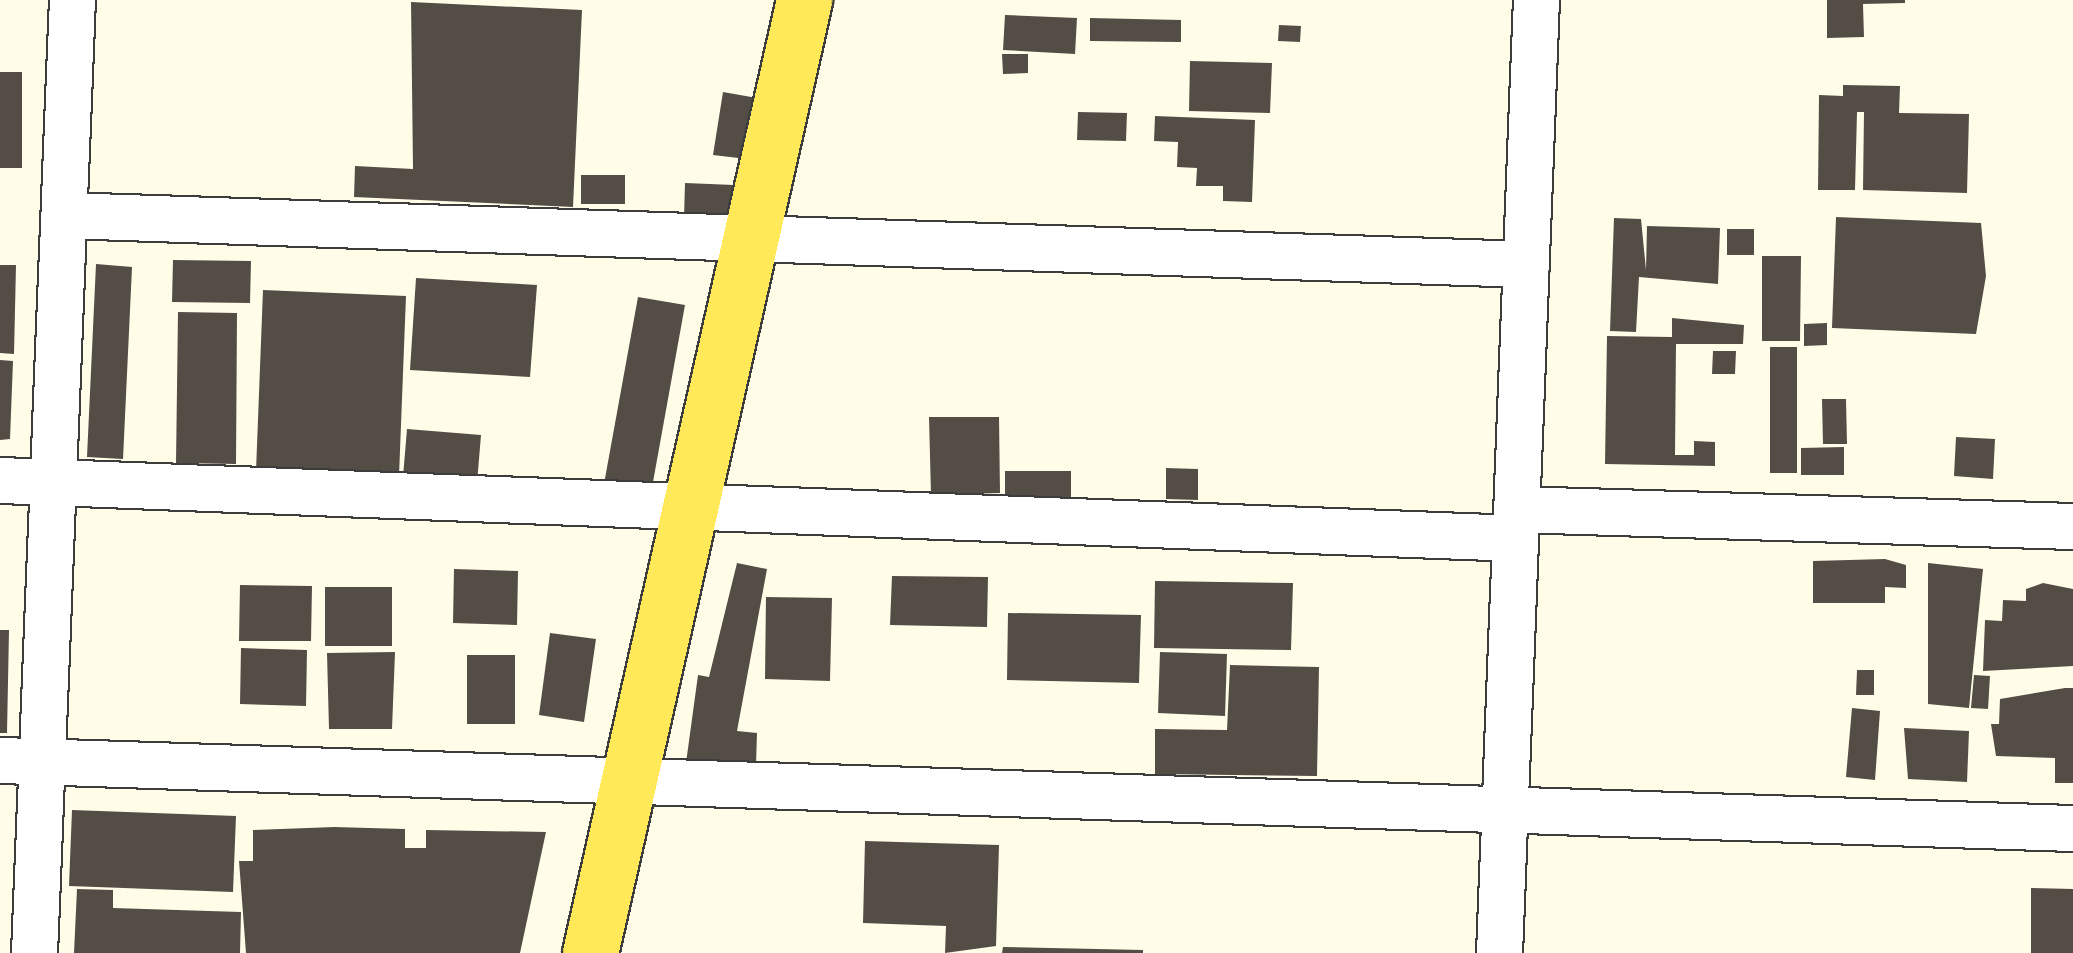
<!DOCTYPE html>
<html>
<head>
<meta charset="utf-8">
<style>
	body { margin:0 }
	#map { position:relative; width:2073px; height:953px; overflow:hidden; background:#fffde8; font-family:Spectral,serif }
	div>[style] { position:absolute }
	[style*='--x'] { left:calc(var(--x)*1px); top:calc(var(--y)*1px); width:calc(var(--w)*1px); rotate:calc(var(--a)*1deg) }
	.building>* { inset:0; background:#544d46 }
	.roads { filter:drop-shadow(2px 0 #3d3d3d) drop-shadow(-2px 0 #3d3d3d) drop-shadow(0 2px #3d3d3d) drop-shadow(0 -2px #3d3d3d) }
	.minor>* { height:45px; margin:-22.5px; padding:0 22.5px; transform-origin:22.5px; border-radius:22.5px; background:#fff }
	.major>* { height:55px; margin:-27.5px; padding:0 27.5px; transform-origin:27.5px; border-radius:27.5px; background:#ffe958 }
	span { translate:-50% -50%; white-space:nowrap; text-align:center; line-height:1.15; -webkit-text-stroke:10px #fff; paint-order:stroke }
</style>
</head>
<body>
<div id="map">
	<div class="building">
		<i style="clip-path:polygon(1827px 0,1905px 0,1905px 3px,1863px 4px,1864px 37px,1827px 38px)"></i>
		<i style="clip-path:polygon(411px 2px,582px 10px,573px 207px,354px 197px,355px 166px,413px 169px)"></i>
		<i style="clip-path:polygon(1005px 15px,1077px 18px,1075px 54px,1003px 50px)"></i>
		<i style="clip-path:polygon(1090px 18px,1181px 20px,1181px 42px,1090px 41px)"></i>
		<i style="clip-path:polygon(1279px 25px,1301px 26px,1300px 42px,1278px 41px)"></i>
		<i style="clip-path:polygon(1002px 54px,1028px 54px,1028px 73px,1003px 74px)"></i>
		<i style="clip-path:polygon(1190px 61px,1272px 63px,1270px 113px,1189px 111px)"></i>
		<i style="clip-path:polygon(0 72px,22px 72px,22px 168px,0 168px)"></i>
		<i style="clip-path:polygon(1843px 85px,1900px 86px,1899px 113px,1969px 114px,1967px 193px,1863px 190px,1864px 112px,1857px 112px,1855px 190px,1818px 190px,1819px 95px,1843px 96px)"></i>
		<i style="clip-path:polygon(723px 92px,757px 98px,747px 159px,713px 155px)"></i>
		<i style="clip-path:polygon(1078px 112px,1127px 113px,1126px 141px,1077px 140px)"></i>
		<i style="clip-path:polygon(1155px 116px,1255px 120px,1252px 202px,1223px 201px,1223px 186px,1196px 186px,1197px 168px,1177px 167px,1178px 142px,1154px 141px)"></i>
		<i style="clip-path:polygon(581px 175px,625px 175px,625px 204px,581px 204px)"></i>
		<i style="clip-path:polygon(685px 183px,734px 185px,732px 220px,684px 218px)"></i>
		<i style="clip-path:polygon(1836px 217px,1981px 223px,1986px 276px,1976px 334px,1832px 328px)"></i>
		<i style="clip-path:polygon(1614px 218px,1641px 219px,1646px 270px,1647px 226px,1720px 228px,1718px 284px,1639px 277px,1636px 332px,1610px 331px)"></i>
		<i style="clip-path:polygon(1727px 229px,1754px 229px,1754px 255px,1727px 255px)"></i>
		<i style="clip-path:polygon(1762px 256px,1801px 256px,1800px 341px,1762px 341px)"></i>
		<i style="clip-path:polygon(173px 260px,251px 261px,250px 303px,172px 302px)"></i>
		<i style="clip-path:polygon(96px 264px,132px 267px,123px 459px,87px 457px)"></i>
		<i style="clip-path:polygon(0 265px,16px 265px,14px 354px,0 353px)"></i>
		<i style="clip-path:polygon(416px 278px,537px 285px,530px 377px,410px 370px)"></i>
		<i style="clip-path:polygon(263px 290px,406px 296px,399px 476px,256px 471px)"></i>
		<i style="clip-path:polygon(638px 297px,685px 305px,651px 493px,604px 484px)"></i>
		<i style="clip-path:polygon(178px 312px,237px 313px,236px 464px,176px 463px)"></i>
		<i style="clip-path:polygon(1672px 318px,1744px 325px,1743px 344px,1676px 344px,1675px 455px,1694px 455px,1694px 441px,1715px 442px,1715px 466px,1605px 464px,1607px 336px,1672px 337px)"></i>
		<i style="clip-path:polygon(1827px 323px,1827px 345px,1804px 346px,1804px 324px)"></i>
		<i style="clip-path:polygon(1770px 347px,1797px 347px,1797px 473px,1770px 473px)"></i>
		<i style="clip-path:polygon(1713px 351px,1736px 351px,1735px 374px,1712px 374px)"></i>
		<i style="clip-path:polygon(0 360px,13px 361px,10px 439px,0 440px)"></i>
		<i style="clip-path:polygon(1822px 399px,1846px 399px,1847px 444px,1823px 444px)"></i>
		<i style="clip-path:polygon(929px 417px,999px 417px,1000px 493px,931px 495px)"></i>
		<i style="clip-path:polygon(407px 429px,481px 435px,477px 483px,403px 477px)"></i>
		<i style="clip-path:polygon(1956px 437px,1995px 439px,1993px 479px,1954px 476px)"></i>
		<i style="clip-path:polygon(1844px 447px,1844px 475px,1801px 475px,1801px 448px)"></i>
		<i style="clip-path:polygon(1166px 468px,1198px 469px,1198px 500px,1166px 499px)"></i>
		<i style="clip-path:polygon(1005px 471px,1071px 471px,1071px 500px,1005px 500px)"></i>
		<i style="clip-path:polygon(1885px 559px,1906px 565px,1906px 588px,1885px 587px,1885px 603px,1813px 603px,1813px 561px)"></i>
		<i style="clip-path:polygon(737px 563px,767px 569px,737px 731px,757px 733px,756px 766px,686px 763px,698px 675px,709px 677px)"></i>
		<i style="clip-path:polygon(1928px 563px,1983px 569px,1969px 708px,1928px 704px)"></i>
		<i style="clip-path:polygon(454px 569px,518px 571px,517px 625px,453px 623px)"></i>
		<i style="clip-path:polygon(892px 576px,988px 577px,987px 627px,890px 625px)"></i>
		<i style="clip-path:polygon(1155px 581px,1293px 583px,1291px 650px,1154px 648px)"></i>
		<i style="clip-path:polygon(2043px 583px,2073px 589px,2073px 666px,1983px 671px,1985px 620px,2002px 621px,2003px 600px,2026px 601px,2026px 589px)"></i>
		<i style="clip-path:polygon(240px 585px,312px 586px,311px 641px,239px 641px)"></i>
		<i style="clip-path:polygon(325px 587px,392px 587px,392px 646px,325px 646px)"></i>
		<i style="clip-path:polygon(766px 597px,832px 598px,830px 681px,765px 679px)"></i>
		<i style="clip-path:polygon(1008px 613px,1141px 615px,1139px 683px,1007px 680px)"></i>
		<i style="clip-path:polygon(0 630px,9px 630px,7px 733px,0 733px)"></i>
		<i style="clip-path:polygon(550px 633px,596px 639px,584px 722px,539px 715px)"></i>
		<i style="clip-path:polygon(241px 648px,307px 650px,306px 706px,240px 704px)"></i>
		<i style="clip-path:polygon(395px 652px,392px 729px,329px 729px,327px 653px)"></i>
		<i style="clip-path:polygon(1160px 652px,1227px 654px,1225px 716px,1158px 713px)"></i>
		<i style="clip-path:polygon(467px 655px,515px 655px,515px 724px,467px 724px)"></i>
		<i style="clip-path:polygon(1230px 665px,1319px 667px,1317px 776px,1155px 774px,1155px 729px,1227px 730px)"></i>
		<i style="clip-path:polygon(1857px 670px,1874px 670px,1874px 695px,1856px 695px)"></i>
		<i style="clip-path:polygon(1974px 675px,1990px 676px,1988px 709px,1971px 708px)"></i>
		<i style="clip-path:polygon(2065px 688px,2073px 688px,2073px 783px,2055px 783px,2055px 758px,1996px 756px,1991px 724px,1999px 724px,2000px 699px)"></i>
		<i style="clip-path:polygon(1852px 708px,1880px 711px,1875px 780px,1846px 777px)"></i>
		<i style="clip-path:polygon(1904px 728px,1969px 731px,1967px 782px,1908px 779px)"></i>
		<i style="clip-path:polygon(72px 810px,236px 816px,233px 892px,69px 886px)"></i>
		<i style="clip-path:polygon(334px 827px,405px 829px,405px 848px,426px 848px,426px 830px,546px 832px,520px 953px,246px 953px,239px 861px,253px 861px,253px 830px)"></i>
		<i style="clip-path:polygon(865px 841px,999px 845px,996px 946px,945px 953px,946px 926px,863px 923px)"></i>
		<i style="clip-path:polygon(2031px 888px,2073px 889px,2073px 953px,2031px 953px)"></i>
		<i style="clip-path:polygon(77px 889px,113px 890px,113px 908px,241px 912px,240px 953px,74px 953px)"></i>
		<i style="clip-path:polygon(1003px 947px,1143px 950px,1143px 953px,1002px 953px)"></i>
	</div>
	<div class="roads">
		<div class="minor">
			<i style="--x:64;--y:215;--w:1463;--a:1.92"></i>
			<i style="--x:0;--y:480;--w:1516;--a:2.19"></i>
			<i style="--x:1516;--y:509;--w:557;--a:1.75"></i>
			<i style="--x:0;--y:760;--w:2074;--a:1.88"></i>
			<i style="--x:34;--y:953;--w:954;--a:-87.72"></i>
			<i style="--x:1499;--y:953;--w:954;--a:-87.78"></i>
		</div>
		<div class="major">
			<i style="--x:590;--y:953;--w:977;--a:-77.34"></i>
		</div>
	</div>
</div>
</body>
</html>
